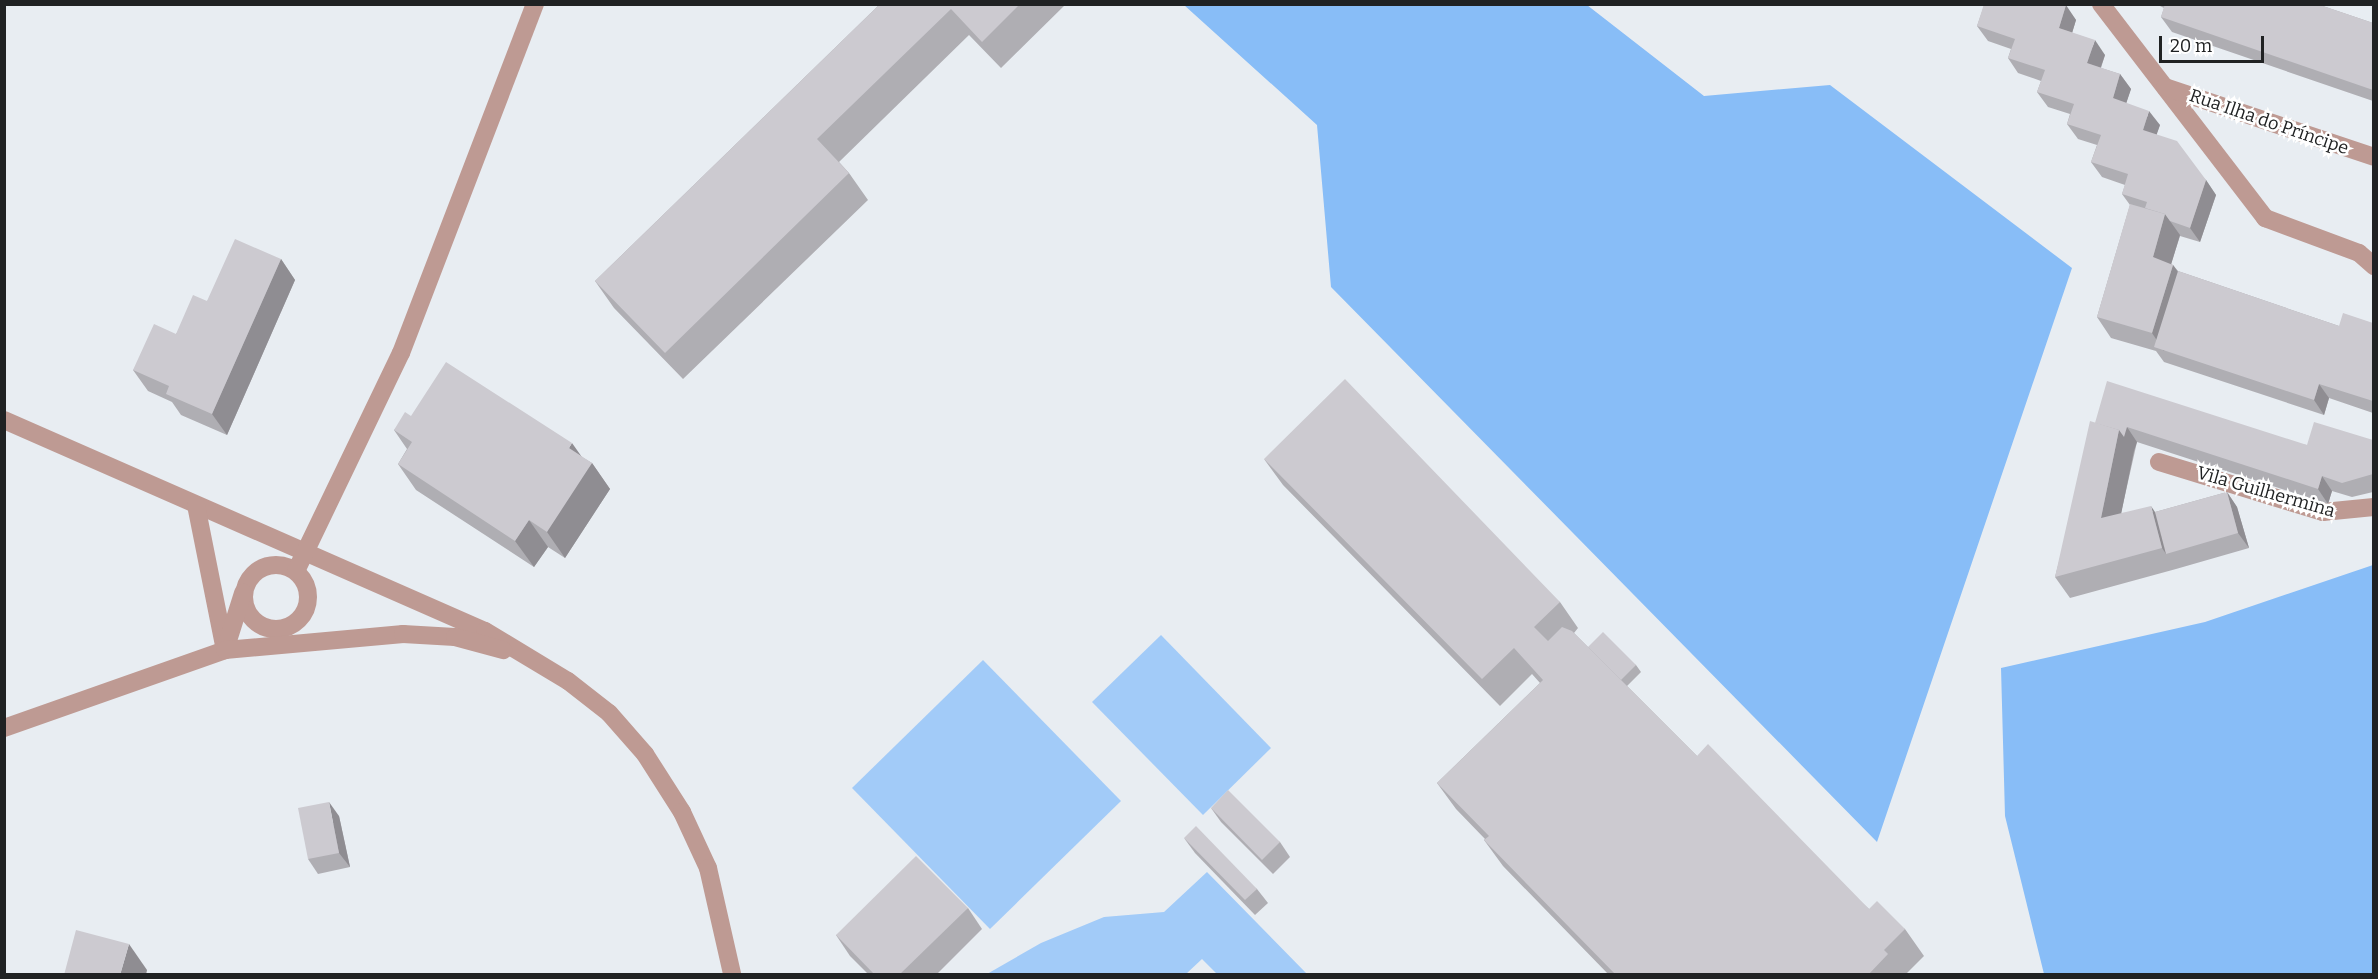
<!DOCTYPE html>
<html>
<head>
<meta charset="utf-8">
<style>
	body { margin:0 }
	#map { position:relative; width:2378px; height:979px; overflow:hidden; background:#e8edf2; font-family:Bitter,serif }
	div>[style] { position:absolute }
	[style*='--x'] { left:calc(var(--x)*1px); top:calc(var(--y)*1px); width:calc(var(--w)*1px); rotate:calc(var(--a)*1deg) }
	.green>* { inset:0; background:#a2cbf8 }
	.forest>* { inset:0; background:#88bdf7 }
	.minor>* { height:18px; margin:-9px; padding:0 9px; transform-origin:9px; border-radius:9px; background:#be9a93 }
	.minor>.ring { margin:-9px; padding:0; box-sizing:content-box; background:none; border:18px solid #be9a93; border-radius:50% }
	.wall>* { inset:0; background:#afaeb3 }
	.shaded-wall>* { inset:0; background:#8f8d92 }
	.building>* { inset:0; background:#cccad0 }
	span { translate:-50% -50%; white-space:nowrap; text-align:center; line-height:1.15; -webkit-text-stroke:5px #fff; paint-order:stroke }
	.street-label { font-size:18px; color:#202223 }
	.frame { position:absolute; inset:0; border:6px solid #202223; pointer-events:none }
	.scale { position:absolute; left:2159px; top:36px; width:105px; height:27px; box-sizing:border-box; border:3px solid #202223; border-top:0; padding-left:8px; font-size:18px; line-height:21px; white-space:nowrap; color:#202223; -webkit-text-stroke:4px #fff; paint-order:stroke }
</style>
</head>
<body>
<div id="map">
	<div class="green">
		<i style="clip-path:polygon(1161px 635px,1271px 748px,1203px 815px,1092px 702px)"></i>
		<i style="clip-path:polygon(983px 660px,1121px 801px,990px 929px,852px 788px)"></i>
		<i style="clip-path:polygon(1207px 872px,1307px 974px,1217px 974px,1202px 959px,1186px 974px,987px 974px,1041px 943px,1104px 917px,1164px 912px)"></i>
	</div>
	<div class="forest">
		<i style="clip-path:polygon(1184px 5px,1587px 5px,1704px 96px,1830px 85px,2072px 268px,1877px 842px,1331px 287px,1317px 125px)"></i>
		<i style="clip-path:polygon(2373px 565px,2373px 974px,2044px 974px,2005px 816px,2001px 668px,2205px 622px)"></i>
	</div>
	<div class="minor">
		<i style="--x:2101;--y:4;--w:270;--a:52.5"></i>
		<i style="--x:2265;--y:218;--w:100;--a:20.4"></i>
		<i style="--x:2359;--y:253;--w:20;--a:41"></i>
		<i style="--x:2165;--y:87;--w:220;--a:18.5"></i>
		<i style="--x:4;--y:420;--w:525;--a:23.69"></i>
		<i style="--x:485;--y:631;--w:97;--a:31.1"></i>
		<i style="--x:568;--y:681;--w:52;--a:38"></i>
		<i style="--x:609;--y:713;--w:55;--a:48.7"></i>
		<i style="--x:645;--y:754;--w:69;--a:57.5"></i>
		<i style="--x:682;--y:812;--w:62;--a:65.1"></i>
		<i style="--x:708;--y:868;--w:109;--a:77.2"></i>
		<i style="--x:2159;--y:462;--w:171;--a:17"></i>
		<i style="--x:2323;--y:512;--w:51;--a:-5.6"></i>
		<i style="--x:196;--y:505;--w:148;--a:78.7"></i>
		<i class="ring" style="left:244px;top:565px;width:46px;height:46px"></i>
		<i style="--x:296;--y:571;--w:242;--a:-64.3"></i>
		<i style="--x:401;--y:353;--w:374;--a:-69"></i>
		<i style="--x:226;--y:647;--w:57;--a:-72.5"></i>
		<i style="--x:4;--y:728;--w:234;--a:-19.4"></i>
		<i style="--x:225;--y:650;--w:179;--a:-5.1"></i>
		<i style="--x:403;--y:634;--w:52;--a:3.3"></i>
		<i style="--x:455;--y:637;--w:50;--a:15.2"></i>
	</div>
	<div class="wall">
		<i style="clip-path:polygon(880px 4px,1066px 4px,1001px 68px,969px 35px,839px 162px,849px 173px,868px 200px,683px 379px,614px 308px,595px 281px)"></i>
		<i style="clip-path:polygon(1979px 4px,2064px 4px,2076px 20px,2072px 33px,2105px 55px,2101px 68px,2120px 74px,2131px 89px,2126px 103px,2160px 125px,2156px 135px,2206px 180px,2216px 195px,2200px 242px,2180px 236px,2171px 264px,2173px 265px,2178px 271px,2339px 326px,2373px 323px,2373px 413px,2329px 398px,2324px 415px,2164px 362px,2156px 351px,2111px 338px,2097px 317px,2130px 205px,2122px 194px,2125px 185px,2102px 177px,2091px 162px,2097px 145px,2078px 139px,2067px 124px,2070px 114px,2048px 107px,2037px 92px,2041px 81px,2018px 73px,2008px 58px,2011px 49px,1988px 41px,1977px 26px,1984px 6px)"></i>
		<i style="clip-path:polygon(2156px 4px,2317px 4px,2373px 23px,2373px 101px,2172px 32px,2161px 17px,2164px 8px)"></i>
		<i style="clip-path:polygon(281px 259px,295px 280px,227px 435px,181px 415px,172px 402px,148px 391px,133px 370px,176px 334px,207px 301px)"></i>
		<i style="clip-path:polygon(411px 416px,580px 456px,592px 463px,610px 489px,565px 558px,548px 547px,534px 567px,416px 490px,398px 464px,407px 449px,394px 430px)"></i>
		<i style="clip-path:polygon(2095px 423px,2307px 445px,2373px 440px,2373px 492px,2352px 497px,2332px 491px,2328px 504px,2137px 442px,2121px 513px,2155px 512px,2227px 492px,2237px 507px,2249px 548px,2176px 569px,2070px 598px,2055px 577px)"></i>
		<i style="clip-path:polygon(1264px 459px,1560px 602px,1578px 628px,1574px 633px,1588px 647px,1636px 665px,1641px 672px,1627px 686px,1697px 756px,1869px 909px,1905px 929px,1924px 956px,1905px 975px,1609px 975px,1503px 866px,1484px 840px,1485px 839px,1456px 809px,1437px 783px,1540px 683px,1532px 674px,1500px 706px,1283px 485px)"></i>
		<i style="clip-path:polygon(1211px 808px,1280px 842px,1290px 857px,1273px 874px,1221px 822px)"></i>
		<i style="clip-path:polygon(339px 816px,350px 867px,318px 874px,308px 859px)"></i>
		<i style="clip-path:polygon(1184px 838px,1257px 889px,1268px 903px,1255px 915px,1195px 853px)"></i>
		<i style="clip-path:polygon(968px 908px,982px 929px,936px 975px,869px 975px,850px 956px,836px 935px)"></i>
	</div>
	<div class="shaded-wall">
		<i style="clip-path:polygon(2066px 5px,2076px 20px,2069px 43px,2059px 28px)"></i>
		<i style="clip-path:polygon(2095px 40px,2105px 55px,2097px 78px,2087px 63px)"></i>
		<i style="clip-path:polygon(2120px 74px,2131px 89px,2123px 113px,2113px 98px)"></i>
		<i style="clip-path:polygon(2149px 111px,2160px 125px,2153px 145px,2143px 130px)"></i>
		<i style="clip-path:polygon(2206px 180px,2216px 195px,2200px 242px,2190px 228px)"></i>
		<i style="clip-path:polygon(2165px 214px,2180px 235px,2167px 278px,2153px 257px)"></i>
		<i style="clip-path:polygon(281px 259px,295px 280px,227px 435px,212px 414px)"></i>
		<i style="clip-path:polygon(2173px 265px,2188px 286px,2164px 351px,2152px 333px)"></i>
		<i style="clip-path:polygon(2319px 384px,2329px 398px,2324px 415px,2314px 400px)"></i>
		<i style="clip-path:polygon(2127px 427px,2137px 442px,2134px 451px,2116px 539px,2101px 518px,2119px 430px)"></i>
		<i style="clip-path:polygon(572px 443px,589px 467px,592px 463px,610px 489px,565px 558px,547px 532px,569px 448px)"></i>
		<i style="clip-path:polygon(2322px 476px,2332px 491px,2328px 504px,2318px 489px)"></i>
		<i style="clip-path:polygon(2227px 492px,2237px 507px,2249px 548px,2238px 533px)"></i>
		<i style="clip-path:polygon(2151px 506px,2165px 527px,2166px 554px,2162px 548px)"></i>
		<i style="clip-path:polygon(529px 520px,548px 547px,534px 567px,515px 541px)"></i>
		<i style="clip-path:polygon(329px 802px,339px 816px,350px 867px,339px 853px)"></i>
		<i style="clip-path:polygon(129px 944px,147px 970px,146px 975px,120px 975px)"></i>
	</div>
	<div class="building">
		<i style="clip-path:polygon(880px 4px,1020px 4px,982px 42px,951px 9px,817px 139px,849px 173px,665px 353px,595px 281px)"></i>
		<i style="clip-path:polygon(1984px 4px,2066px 5px,2059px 28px,2095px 40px,2087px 63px,2120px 74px,2113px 98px,2149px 111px,2143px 130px,2177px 141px,2206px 180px,2190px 228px,2170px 221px,2165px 214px,2145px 208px,2147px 202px,2122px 194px,2128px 174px,2091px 162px,2101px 135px,2067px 124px,2074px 104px,2037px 92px,2045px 70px,2008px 58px,2015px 39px,1977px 26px)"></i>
		<i style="clip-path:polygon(2165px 4px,2317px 4px,2373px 23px,2373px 90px,2161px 17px)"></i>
		<i style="clip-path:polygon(2130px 204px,2165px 214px,2153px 257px,2173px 265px,2152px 333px,2097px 317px)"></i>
		<i style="clip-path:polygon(235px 239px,281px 259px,212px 414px,166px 394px,169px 386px,133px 370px,154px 324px,176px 334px,193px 295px,207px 301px)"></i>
		<i style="clip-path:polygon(2178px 271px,2339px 326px,2343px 313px,2373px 323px,2373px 401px,2319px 384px,2314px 400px,2154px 347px)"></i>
		<i style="clip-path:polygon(446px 362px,572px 443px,569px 448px,592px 463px,547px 532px,529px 520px,515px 541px,398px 464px,412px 442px,394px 430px,405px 412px,411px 416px)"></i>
		<i style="clip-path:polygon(1345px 379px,1560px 602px,1534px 627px,1548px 641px,1562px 627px,1572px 631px,1697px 756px,1708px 744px,1869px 909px,1877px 901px,1905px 929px,1884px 950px,1888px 954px,1868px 975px,1616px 975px,1484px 840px,1489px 836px,1437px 783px,1543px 680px,1514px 648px,1482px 679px,1264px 459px)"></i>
		<i style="clip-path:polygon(2107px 381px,2307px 445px,2314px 422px,2373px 440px,2373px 474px,2342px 483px,2322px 476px,2318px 489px,2127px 427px,2124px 437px,2119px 430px,2095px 423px)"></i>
		<i style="clip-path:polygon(2090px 421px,2119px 430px,2101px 518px,2151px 506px,2162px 548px,2055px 577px)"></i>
		<i style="clip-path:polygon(2227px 492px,2238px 533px,2166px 554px,2155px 512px)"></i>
		<i style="clip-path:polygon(1603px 632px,1636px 665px,1621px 680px,1588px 647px)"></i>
		<i style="clip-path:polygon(1228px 790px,1280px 842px,1262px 860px,1211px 808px)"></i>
		<i style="clip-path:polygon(329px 802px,339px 853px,308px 859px,298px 808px)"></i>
		<i style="clip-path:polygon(1196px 826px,1257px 889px,1245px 900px,1184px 838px)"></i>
		<i style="clip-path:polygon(916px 856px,968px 908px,899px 975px,875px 975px,836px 935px)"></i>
		<i style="clip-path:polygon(76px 930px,129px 944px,120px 975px,64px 975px)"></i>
	</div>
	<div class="street-label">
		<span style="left:2269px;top:122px;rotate:19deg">Rua Ilha do Príncipe</span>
		<span style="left:2266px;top:492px;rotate:16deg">Vila Guilhermina</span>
	</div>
	<div class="frame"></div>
	<div class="scale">20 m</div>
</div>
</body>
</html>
